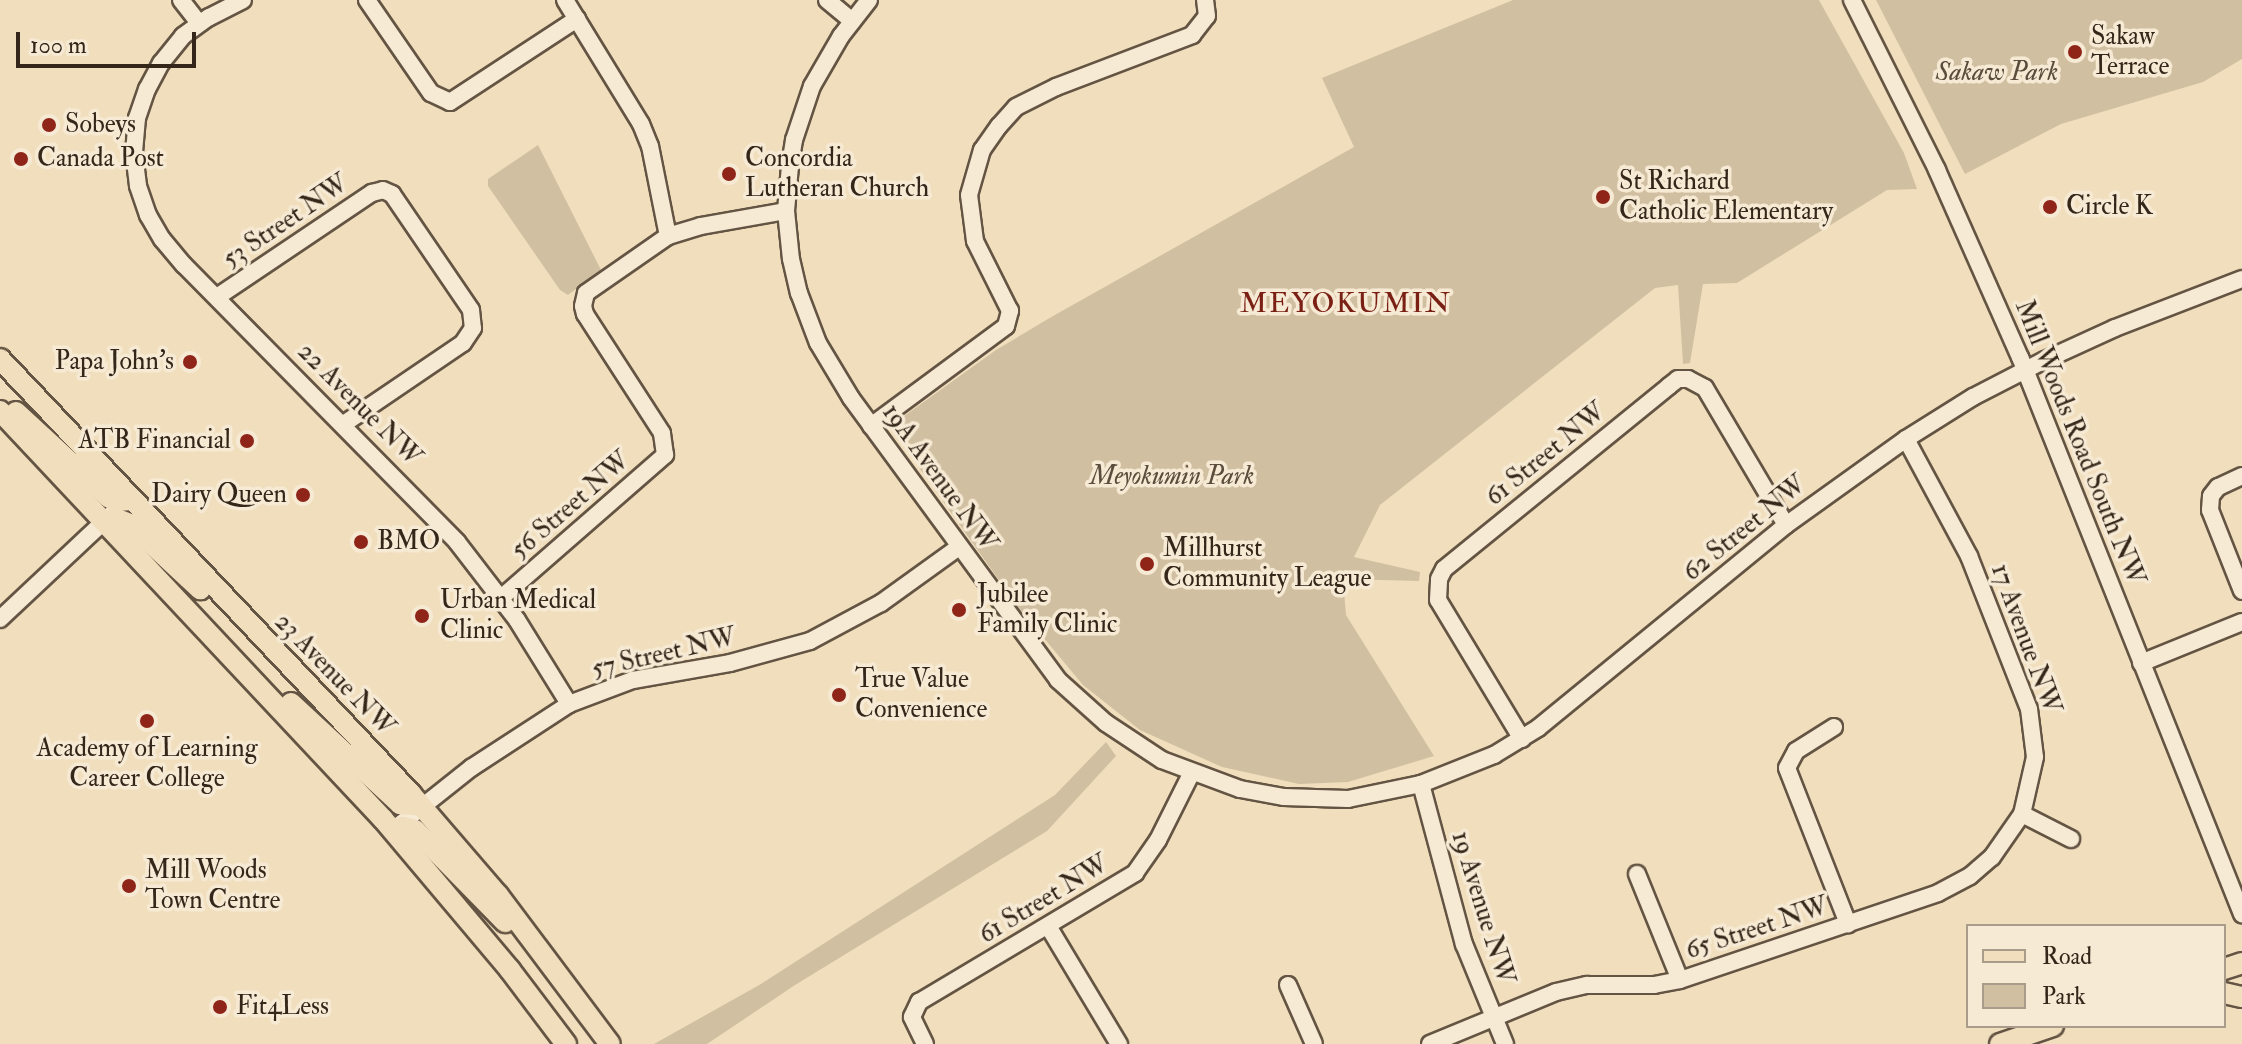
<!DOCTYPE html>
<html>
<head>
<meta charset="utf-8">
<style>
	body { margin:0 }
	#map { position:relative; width:2242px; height:1044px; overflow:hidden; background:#f1debd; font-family:"IM FELL Double Pica",serif }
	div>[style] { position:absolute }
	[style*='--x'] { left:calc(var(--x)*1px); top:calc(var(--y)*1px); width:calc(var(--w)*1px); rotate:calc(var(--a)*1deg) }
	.green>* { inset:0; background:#d1bfa1 }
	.roads { filter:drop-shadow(2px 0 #645443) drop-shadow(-2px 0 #645443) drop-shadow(0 2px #645443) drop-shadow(0 -2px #645443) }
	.minor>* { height:16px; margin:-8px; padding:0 8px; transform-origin:8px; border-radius:8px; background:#f6ead4 }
	.major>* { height:20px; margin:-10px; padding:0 10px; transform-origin:10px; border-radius:10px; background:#f1debd }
	.dots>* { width:22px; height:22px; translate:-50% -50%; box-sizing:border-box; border:4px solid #f6ead4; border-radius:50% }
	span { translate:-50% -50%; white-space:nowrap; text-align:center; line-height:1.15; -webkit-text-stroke:7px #f6ead4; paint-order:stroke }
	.poi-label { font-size:26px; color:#35261a }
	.left { translate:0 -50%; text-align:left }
	.right { translate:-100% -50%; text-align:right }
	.park-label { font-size:26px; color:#5c4c3c; font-style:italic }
	.street-label { font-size:26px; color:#35261a }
	.neighbourhood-label { font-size:28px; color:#7a1f14; letter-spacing:2px }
	.legend { position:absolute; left:1966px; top:924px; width:260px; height:104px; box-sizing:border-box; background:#f6ead4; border:2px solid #a99c8a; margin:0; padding:10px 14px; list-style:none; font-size:24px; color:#35261a }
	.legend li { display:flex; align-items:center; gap:16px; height:40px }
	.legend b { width:40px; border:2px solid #a99c8a }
	.scale { position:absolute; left:16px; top:32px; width:180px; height:36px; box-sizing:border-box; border:4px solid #35261a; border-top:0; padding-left:10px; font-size:24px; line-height:28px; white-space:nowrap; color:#35261a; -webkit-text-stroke:6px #f6ead4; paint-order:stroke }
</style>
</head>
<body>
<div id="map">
	<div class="green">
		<i style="clip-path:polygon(1513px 0,1819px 0,1904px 153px,1917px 189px,1887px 190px,1737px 283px,1703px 284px,1690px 363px,1683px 364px,1678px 285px,1655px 288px,1380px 505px,1354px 557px,1420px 572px,1419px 581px,1343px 579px,1346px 615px,1434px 756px,1348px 782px,1299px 784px,1222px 767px,1140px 730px,1083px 685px,1018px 607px,893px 431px,893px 424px,996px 350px,1053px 316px,1354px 147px,1322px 78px)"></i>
		<i style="clip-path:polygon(1876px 0,2242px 0,2242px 59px,2203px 82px,2061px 124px,1965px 174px)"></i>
		<i style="clip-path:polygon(538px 145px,601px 270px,568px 295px,560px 290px,488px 186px,488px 179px)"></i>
		<i style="clip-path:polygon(1106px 742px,1116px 756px,1047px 831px,795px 985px,707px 1044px,654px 1044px,761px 984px,1055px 795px)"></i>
	</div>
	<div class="roads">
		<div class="minor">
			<i style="--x:181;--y:0;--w:29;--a:52"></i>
			<i style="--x:243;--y:0;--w:38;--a:153"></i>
			<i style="--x:209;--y:17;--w:32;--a:144"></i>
			<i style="--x:183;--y:36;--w:35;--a:129"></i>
			<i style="--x:161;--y:63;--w:30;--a:118"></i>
			<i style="--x:147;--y:89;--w:31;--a:109"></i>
			<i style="--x:137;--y:118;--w:35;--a:95"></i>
			<i style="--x:134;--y:153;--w:33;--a:83"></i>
			<i style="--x:138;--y:186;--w:31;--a:71"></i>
			<i style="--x:148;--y:215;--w:28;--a:60"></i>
			<i style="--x:162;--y:239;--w:34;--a:50"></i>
			<i style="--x:184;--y:265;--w:389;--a:45.4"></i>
			<i style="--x:457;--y:542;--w:98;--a:52.4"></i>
			<i style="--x:517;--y:620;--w:99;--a:58.2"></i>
			<i style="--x:367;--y:0;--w:113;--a:55.5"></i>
			<i style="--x:431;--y:93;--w:21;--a:25"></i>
			<i style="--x:450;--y:102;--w:152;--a:-33.2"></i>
			<i style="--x:565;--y:0;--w:145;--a:58.5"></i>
			<i style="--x:641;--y:124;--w:24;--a:68"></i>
			<i style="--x:650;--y:146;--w:92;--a:78.7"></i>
			<i style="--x:827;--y:0;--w:33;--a:40"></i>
			<i style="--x:869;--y:0;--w:46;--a:127.9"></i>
			<i style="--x:841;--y:36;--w:58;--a:120.1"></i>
			<i style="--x:812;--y:86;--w:57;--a:108.4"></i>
			<i style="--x:794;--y:140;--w:26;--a:99"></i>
			<i style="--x:790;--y:166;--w:45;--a:95.1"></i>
			<i style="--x:786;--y:211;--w:48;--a:84.1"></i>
			<i style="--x:791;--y:259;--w:35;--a:77"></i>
			<i style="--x:799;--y:293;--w:53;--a:69.2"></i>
			<i style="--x:818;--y:343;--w:64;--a:59"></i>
			<i style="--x:851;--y:398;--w:350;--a:53.7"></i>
			<i style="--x:1058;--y:680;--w:64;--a:41.9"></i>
			<i style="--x:1106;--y:723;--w:67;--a:33.5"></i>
			<i style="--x:1162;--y:760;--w:83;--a:20.4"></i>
			<i style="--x:1240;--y:789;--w:45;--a:10.3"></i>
			<i style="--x:1284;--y:797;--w:64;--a:1.8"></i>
			<i style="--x:1348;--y:799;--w:75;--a:-11.6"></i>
			<i style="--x:1421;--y:784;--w:79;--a:-21.7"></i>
			<i style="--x:1494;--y:755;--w:52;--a:-31.5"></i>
			<i style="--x:1538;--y:728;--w:320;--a:-39.3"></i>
			<i style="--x:1786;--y:525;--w:148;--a:-35.6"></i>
			<i style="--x:1906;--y:439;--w:79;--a:-32.1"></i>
			<i style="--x:1973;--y:397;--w:81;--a:-27.2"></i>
			<i style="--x:2045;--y:360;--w:77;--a:-24.6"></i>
			<i style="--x:2115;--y:328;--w:136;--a:-21.1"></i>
			<i style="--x:1852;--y:0;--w:190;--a:63.4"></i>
			<i style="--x:1937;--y:170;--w:205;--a:66.1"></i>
			<i style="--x:2020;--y:357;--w:600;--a:68.27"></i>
			<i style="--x:217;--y:297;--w:187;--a:-33.9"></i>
			<i style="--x:372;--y:193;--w:11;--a:-15"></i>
			<i style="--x:383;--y:190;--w:10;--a:24"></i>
			<i style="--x:392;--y:194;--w:140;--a:55.7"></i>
			<i style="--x:471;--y:310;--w:18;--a:84"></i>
			<i style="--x:473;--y:328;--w:18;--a:124"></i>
			<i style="--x:463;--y:343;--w:144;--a:145.8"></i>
			<i style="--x:871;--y:426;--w:168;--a:-36.5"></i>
			<i style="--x:1006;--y:326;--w:16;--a:-75"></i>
			<i style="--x:1010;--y:311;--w:78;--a:-116.6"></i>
			<i style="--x:975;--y:241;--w:46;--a:-97.4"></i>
			<i style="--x:969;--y:195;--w:47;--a:-73.9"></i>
			<i style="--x:982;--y:150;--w:29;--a:-55"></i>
			<i style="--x:999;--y:126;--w:25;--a:-48"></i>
			<i style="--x:1016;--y:107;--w:45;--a:-26.6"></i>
			<i style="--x:1056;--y:87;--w:146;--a:-20.9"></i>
			<i style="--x:1192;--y:35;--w:24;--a:-52"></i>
			<i style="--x:1207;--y:16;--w:16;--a:-97"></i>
			<i style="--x:1906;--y:439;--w:133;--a:61.7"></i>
			<i style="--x:1969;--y:556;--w:164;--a:68.6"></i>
			<i style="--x:2029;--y:709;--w:48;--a:82.9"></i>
			<i style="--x:2035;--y:757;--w:58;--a:102.8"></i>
			<i style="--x:2022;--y:814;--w:55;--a:27"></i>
			<i style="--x:2242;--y:476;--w:26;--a:155"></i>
			<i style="--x:2218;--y:487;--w:11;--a:128"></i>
			<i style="--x:2211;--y:496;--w:14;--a:94"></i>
			<i style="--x:2210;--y:510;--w:87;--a:68.4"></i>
			<i style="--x:501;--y:598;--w:218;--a:-41.1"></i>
			<i style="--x:665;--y:455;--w:22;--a:-98"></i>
			<i style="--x:662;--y:433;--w:142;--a:-122.9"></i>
			<i style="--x:585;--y:314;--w:8;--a:-104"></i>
			<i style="--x:583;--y:306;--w:13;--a:-77"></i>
			<i style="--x:586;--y:293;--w:100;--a:-34.8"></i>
			<i style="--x:668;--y:236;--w:34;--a:-17"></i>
			<i style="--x:701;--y:226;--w:86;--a:-10"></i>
			<i style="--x:0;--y:619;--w:154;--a:-43.2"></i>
			<i style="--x:2141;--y:663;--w:109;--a:-22.1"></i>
			<i style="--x:1834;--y:727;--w:45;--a:147.7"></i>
			<i style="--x:1796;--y:751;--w:19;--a:118"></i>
			<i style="--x:1787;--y:768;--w:168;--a:68.6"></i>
			<i style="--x:1522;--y:739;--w:162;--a:-121.1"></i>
			<i style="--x:1438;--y:600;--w:21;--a:-87"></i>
			<i style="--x:1439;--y:579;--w:11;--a:-63"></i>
			<i style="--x:1444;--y:569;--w:290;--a:-39.1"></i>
			<i style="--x:1669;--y:386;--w:11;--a:-38"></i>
			<i style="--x:1678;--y:379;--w:10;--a:0"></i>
			<i style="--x:1688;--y:379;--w:19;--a:28"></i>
			<i style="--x:1705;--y:388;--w:159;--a:59.4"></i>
			<i style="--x:1421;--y:784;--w:166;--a:75"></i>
			<i style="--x:1464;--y:944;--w:108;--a:67.7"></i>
			<i style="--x:393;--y:830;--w:100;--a:-38.5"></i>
			<i style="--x:471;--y:768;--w:117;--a:-33.1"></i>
			<i style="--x:569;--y:704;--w:68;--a:-20.6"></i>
			<i style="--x:633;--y:680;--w:98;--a:-9.9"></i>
			<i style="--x:730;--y:663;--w:83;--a:-15.4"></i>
			<i style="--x:810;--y:641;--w:81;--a:-28.2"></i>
			<i style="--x:881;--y:603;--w:96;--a:-35.7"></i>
			<i style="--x:1637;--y:874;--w:114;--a:67.9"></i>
			<i style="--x:1048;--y:926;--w:138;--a:59"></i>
			<i style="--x:1288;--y:985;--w:64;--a:66.2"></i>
			<i style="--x:925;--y:1044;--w:30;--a:-116"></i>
			<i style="--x:912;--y:1017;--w:17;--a:-65"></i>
			<i style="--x:919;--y:1002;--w:252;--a:-30.8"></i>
			<i style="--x:1135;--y:873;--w:40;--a:-55.1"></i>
			<i style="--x:1158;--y:840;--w:74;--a:-63.4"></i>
			<i style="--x:1430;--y:1044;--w:136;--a:-22.4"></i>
			<i style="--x:1556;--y:992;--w:32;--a:-13"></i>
			<i style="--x:1587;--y:985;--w:67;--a:0"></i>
			<i style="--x:1654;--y:985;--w:26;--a:-11"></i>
			<i style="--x:1680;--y:980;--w:272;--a:-18.6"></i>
			<i style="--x:1938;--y:893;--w:36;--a:-28"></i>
			<i style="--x:1970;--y:876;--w:29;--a:-41"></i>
			<i style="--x:1992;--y:857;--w:52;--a:-55.1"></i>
		</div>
		<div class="major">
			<i style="--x:0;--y:359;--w:598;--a:46.62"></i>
			<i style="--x:411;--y:794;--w:133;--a:49.3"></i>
			<i style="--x:498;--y:895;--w:186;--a:53.1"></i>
			<i style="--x:0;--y:411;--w:560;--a:46.81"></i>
			<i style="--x:383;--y:819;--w:197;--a:49.9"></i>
			<i style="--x:510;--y:970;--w:93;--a:52.9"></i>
			<i style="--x:16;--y:412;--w:125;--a:42.7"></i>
			<i style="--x:108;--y:497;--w:9;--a:27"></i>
			<i style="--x:116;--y:501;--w:17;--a:-3"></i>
			<i style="--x:103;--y:521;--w:12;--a:-14"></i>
			<i style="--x:115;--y:518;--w:16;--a:22"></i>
			<i style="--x:130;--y:524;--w:96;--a:42.9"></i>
			<i style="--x:291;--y:703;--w:149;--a:42.8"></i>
			<i style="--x:400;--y:804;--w:21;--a:5"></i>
			<i style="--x:393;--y:830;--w:10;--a:-17"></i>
			<i style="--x:403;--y:827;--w:12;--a:14"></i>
			<i style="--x:415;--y:830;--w:129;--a:45.6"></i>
			<i style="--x:2224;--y:969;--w:19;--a:-18"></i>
			<i style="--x:2224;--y:993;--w:18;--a:13"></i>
			<i style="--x:2000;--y:1044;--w:56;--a:-18.8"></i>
		</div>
	</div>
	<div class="dots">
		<i style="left:2075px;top:52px;background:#8f2418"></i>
		<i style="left:49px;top:125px;background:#8f2418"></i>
		<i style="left:21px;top:159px;background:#8f2418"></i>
		<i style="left:729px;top:174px;background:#8f2418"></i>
		<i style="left:1603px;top:197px;background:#8f2418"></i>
		<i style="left:2050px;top:207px;background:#8f2418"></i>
		<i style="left:190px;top:362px;background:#8f2418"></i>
		<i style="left:247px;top:441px;background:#8f2418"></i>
		<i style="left:303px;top:495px;background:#8f2418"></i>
		<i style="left:361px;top:542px;background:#8f2418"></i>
		<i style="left:1147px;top:564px;background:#8f2418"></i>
		<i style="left:959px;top:610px;background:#8f2418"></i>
		<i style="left:422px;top:616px;background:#8f2418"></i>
		<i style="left:839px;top:695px;background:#8f2418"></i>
		<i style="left:147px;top:721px;background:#8f2418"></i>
		<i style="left:129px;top:886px;background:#8f2418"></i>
		<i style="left:220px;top:1007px;background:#8f2418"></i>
	</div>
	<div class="poi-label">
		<span class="left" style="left:2091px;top:52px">Sakaw<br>Terrace</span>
		<span class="left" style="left:65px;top:125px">Sobeys</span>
		<span class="left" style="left:37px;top:159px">Canada Post</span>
		<span class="left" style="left:745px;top:174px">Concordia<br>Lutheran Church</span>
		<span class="left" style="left:1619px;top:197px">St Richard<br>Catholic Elementary</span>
		<span class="left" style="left:2066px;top:207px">Circle K</span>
		<span class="right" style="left:174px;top:362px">Papa John's</span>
		<span class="right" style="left:231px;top:441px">ATB Financial</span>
		<span class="right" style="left:287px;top:495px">Dairy Queen</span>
		<span class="left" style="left:377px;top:542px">BMO</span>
		<span class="left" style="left:1163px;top:564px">Millhurst<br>Community League</span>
		<span class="left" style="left:977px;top:610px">Jubilee<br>Family Clinic</span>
		<span class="left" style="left:440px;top:616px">Urban Medical<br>Clinic</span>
		<span class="left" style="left:855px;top:695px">True Value<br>Convenience</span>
		<span style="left:147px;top:764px">Academy of Learning<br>Career College</span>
		<span class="left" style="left:145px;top:886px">Mill Woods<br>Town Centre</span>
		<span class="left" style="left:236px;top:1007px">Fit4Less</span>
	</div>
	<div class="park-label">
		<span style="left:1997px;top:73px">Sakaw Park</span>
		<span style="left:1172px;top:477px">Meyokumin Park</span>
	</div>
	<div class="street-label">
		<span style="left:286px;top:222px;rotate:-34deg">53 Street NW</span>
		<span style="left:359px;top:405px;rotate:45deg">22 Avenue NW</span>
		<span style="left:2079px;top:443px;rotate:68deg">Mill Woods Road South NW</span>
		<span style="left:1546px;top:455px;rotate:-39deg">61 Street NW</span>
		<span style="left:939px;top:478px;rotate:54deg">19A Avenue NW</span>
		<span style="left:571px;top:506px;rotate:-41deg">56 Street NW</span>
		<span style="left:1745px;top:529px;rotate:-39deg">62 Street NW</span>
		<span style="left:2025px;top:639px;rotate:70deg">17 Avenue NW</span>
		<span style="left:664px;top:654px;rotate:-13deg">57 Street NW</span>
		<span style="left:334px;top:675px;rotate:46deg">23 Avenue NW</span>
		<span style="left:1044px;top:900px;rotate:-31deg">61 Street NW</span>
		<span style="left:1482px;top:908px;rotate:73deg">19 Avenue NW</span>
		<span style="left:1757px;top:929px;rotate:-18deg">65 Street NW</span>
	</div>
	<div class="neighbourhood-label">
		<span style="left:1346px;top:304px">MEYOKUMIN</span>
	</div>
	<ul class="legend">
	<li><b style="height:10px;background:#f1debd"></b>Road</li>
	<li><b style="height:22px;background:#d1bfa1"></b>Park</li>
	</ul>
	<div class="scale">100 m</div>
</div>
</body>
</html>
